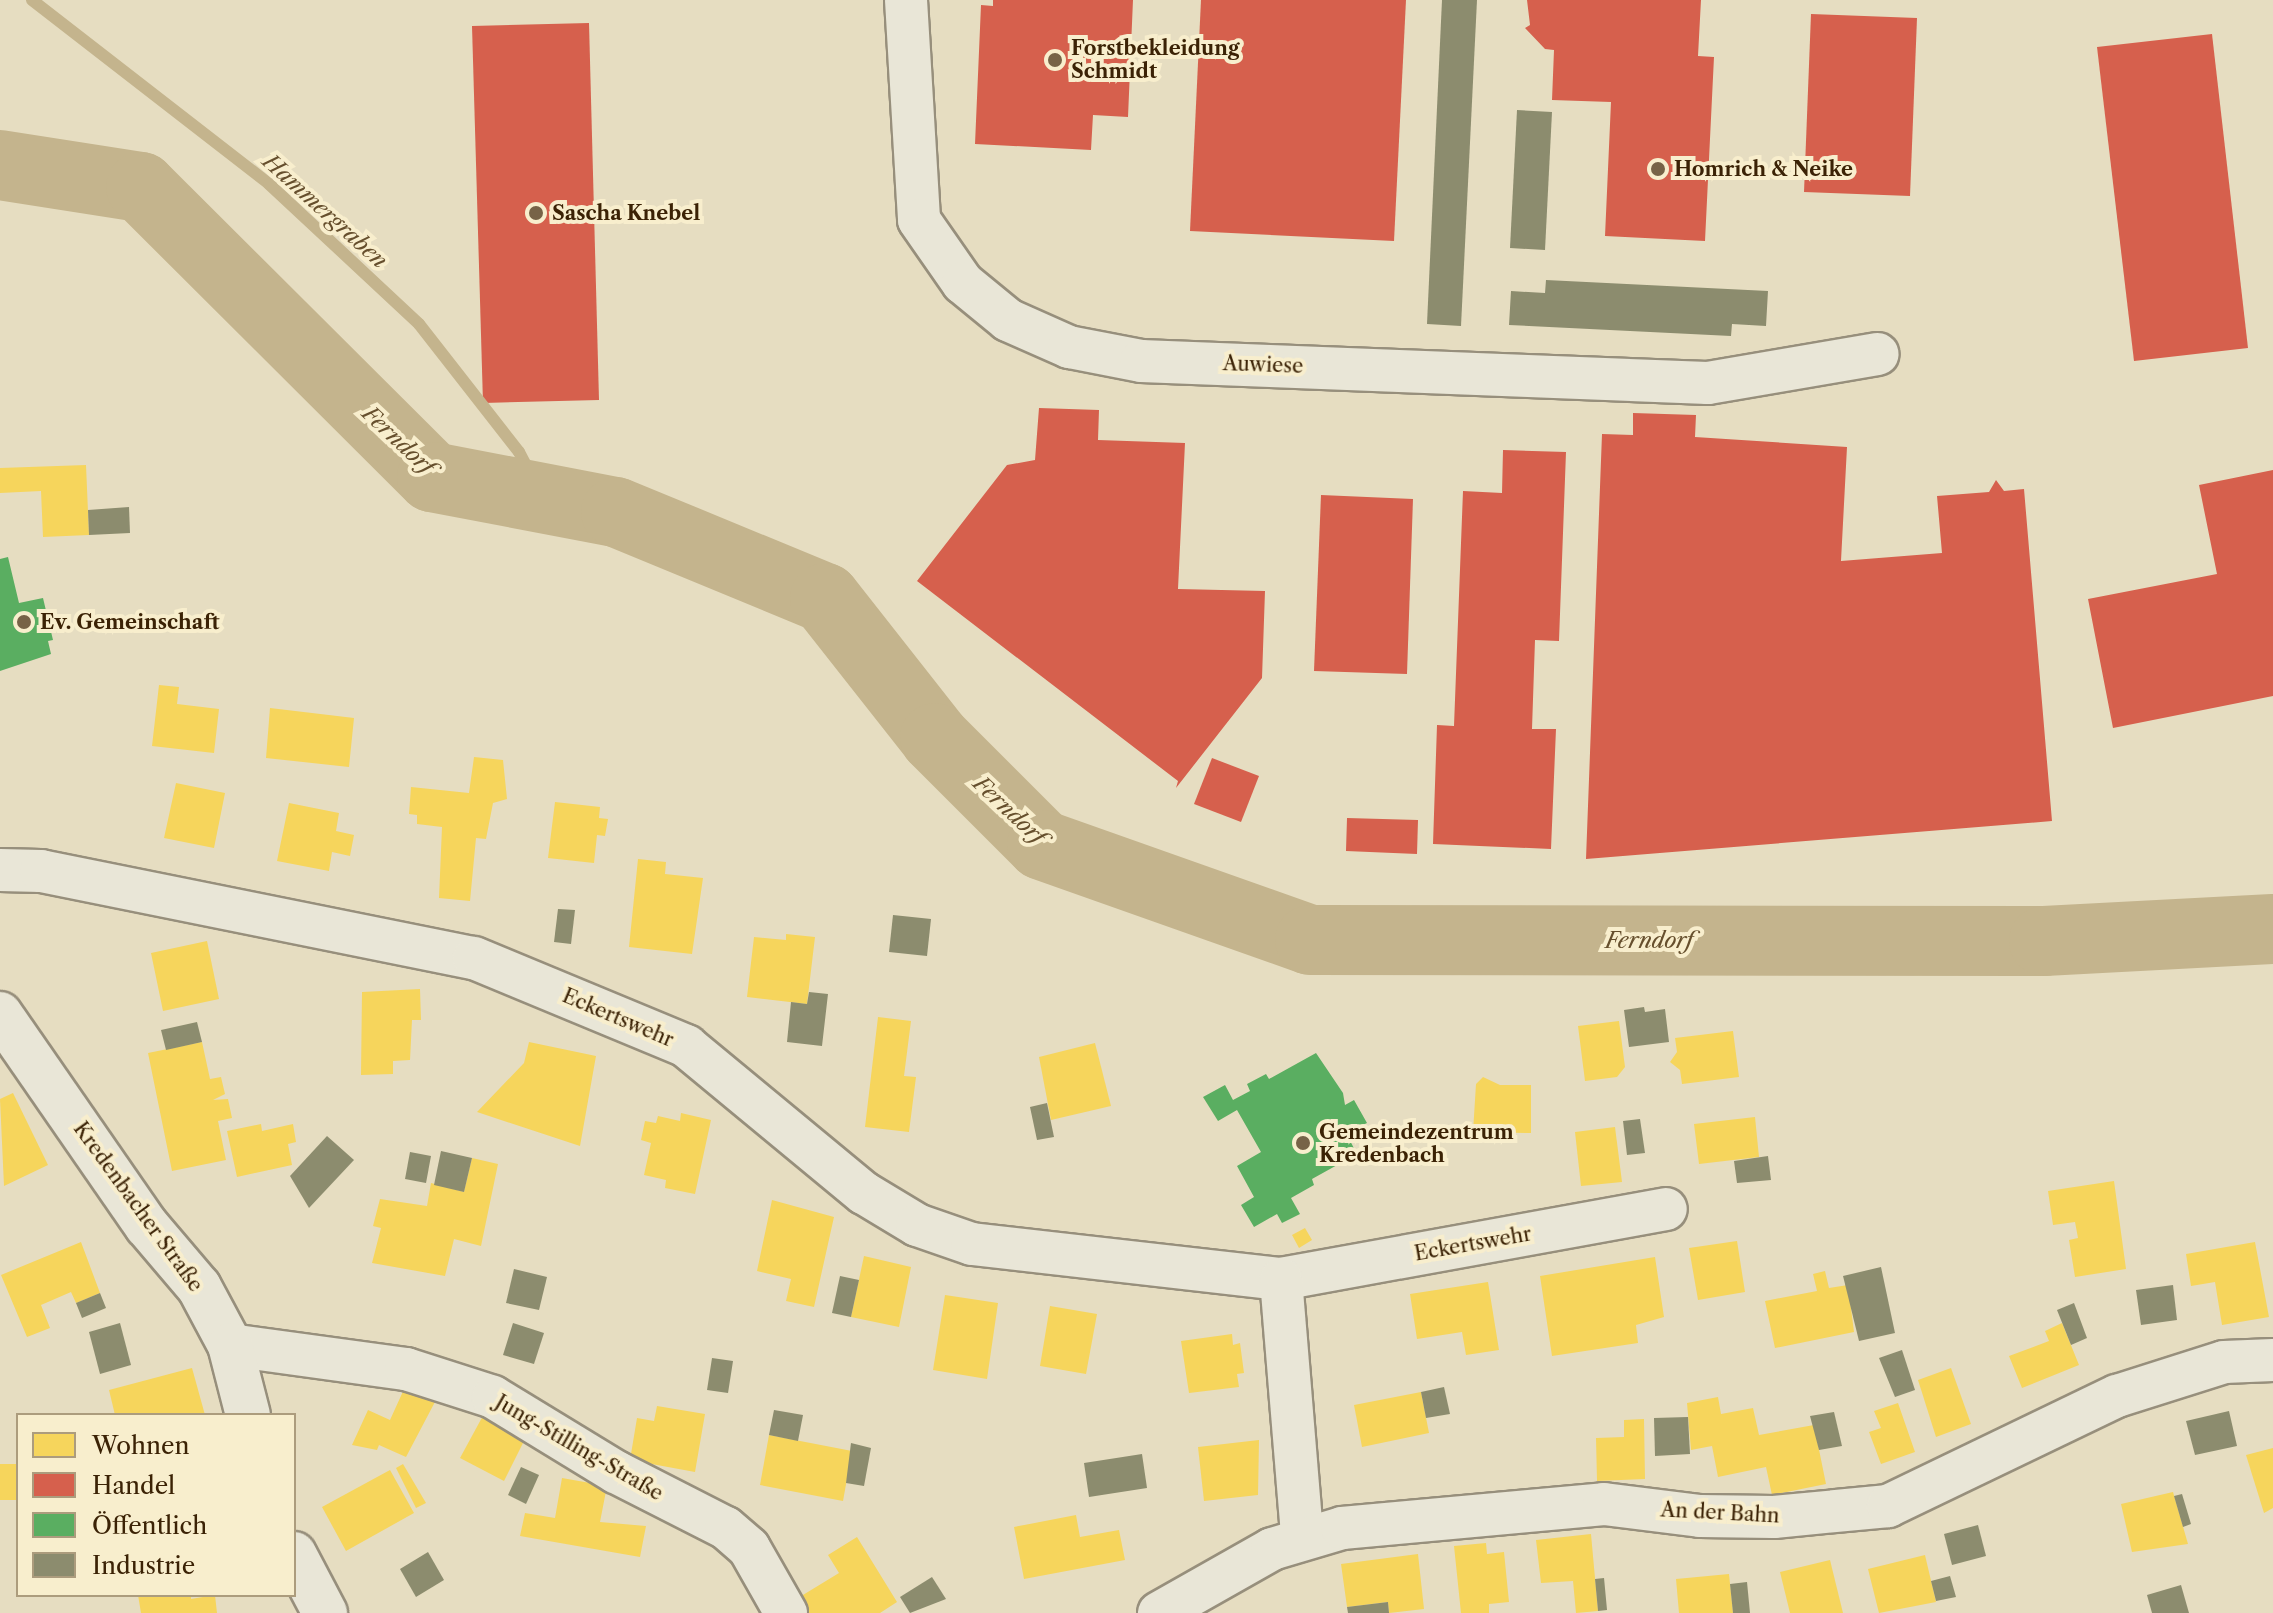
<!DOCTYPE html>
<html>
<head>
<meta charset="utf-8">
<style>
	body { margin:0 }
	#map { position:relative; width:2273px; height:1613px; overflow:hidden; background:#e6ddc1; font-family:"Libre Caslon Text",serif }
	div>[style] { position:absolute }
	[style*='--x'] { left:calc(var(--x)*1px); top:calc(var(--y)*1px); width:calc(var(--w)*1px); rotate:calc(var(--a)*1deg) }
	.homes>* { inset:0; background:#f6d55c }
	.shops>* { inset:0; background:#d6604d }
	.public>* { inset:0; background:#5aae61 }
	.industry>* { inset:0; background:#8c8c6e }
	.stream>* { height:12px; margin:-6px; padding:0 6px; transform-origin:6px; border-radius:6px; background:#c4b48d }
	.river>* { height:70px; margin:-35px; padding:0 35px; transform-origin:35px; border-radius:35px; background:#c4b48d }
	.roads { filter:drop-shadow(2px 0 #978f7c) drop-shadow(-2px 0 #978f7c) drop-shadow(0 2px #978f7c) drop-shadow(0 -2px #978f7c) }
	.minor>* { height:42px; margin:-21px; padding:0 21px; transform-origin:21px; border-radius:21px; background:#e9e6d7 }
	.secondary>* { height:44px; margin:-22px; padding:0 22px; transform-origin:22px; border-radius:22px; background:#e9e6d7 }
	.dots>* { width:22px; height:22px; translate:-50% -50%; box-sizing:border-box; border:4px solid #f8eecd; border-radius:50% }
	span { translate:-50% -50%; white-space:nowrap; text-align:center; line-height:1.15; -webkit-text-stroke:8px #f8eecd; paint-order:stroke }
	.poi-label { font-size:20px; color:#3b2205; font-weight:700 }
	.left { translate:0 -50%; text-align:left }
	.street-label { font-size:20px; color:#3b2205 }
	.water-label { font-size:22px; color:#664f2d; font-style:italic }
	.legend { position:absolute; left:16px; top:1413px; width:280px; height:184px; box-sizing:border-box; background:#f8eecd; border:2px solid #ac9c7d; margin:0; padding:10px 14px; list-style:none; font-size:24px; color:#3b2205 }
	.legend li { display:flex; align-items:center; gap:16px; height:40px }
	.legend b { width:40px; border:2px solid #ac9c7d }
</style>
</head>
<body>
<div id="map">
	<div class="homes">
		<i style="clip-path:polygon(86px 465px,89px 535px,43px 537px,41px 491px,0 493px,0 468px)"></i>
		<i style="clip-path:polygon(159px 685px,179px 687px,177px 704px,219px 709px,214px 753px,152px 746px)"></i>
		<i style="clip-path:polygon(270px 708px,354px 718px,349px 767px,266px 758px)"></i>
		<i style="clip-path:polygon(474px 757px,503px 760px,507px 799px,493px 803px,486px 839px,476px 838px,470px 901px,439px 898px,442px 827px,417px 824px,417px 815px,409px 814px,411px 787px,469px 793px)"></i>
		<i style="clip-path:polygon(176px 783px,225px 793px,214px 848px,164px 838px)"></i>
		<i style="clip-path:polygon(555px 802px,600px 807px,599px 818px,608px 819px,605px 836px,597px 835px,594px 863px,548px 858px)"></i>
		<i style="clip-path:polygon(289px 803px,339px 813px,336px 831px,354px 835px,350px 856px,332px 852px,329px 871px,277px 861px)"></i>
		<i style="clip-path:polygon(638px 859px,666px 862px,665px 874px,703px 878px,692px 954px,629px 947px)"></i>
		<i style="clip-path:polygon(786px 934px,815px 937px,807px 1004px,747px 997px,754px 937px,786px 940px)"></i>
		<i style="clip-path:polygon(207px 941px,219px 999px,163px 1011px,151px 953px)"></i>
		<i style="clip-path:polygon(420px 989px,421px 1020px,412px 1020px,410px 1060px,393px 1061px,393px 1074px,361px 1075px,362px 992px)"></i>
		<i style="clip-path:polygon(878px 1017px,911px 1021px,904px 1076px,916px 1077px,909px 1132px,865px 1127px)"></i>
		<i style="clip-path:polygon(1619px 1021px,1625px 1067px,1617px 1077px,1585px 1081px,1578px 1026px)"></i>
		<i style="clip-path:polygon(1733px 1031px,1739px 1077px,1682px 1084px,1680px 1070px,1670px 1062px,1677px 1052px,1675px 1038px)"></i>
		<i style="clip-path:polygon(202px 1042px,210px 1079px,221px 1077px,225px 1094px,213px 1100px,228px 1099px,232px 1118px,218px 1121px,226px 1160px,172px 1171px,148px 1053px)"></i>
		<i style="clip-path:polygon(529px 1042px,596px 1056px,580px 1146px,477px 1112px,524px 1063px)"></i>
		<i style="clip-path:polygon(1095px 1043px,1111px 1106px,1051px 1120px,1039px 1057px)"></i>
		<i style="clip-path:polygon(1483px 1077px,1500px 1085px,1531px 1085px,1531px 1133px,1473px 1132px,1476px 1084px)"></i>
		<i style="clip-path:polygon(13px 1093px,48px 1165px,4px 1186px,0 1099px)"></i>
		<i style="clip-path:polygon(681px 1113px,711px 1120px,695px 1194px,665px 1188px,666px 1180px,644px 1175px,651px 1143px,641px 1140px,645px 1121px,656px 1123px,658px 1116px,680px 1121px)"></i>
		<i style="clip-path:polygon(1755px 1117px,1759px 1157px,1699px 1164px,1694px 1124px)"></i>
		<i style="clip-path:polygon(261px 1124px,262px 1131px,293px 1124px,296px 1142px,288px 1144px,292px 1165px,237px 1177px,227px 1131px)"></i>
		<i style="clip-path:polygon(1615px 1127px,1622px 1182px,1581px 1186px,1575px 1132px)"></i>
		<i style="clip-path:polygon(472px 1158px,498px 1164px,481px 1246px,454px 1239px,445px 1276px,372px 1263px,381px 1228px,373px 1226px,380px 1199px,427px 1206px,431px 1183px,464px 1192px)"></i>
		<i style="clip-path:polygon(2114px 1181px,2126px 1269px,2075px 1277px,2069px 1240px,2078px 1238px,2075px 1222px,2053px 1225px,2048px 1191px)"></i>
		<i style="clip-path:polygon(772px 1200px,834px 1217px,814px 1307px,786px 1301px,791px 1279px,757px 1271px)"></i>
		<i style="clip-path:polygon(1305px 1228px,1312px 1240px,1299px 1248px,1292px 1235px)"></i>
		<i style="clip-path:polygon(1737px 1241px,1745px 1292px,1698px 1300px,1689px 1248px)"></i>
		<i style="clip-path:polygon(81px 1242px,100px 1293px,76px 1303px,71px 1292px,41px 1305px,50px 1328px,27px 1337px,1px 1275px)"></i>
		<i style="clip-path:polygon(2255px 1242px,2269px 1317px,2222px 1325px,2215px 1282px,2191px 1286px,2186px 1254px)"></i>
		<i style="clip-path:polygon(864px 1256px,911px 1267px,899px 1327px,851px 1317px)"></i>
		<i style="clip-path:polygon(1655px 1257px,1664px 1317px,1636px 1325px,1638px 1343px,1552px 1356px,1540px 1276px)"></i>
		<i style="clip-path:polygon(1825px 1271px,1829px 1288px,1848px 1285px,1854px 1332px,1775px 1348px,1765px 1301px,1817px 1291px,1813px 1274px)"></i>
		<i style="clip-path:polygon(1488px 1282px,1499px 1350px,1466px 1355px,1462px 1332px,1417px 1339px,1410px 1294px)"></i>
		<i style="clip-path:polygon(945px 1295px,998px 1303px,987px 1379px,933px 1370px)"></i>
		<i style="clip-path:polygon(1050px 1306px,1097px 1314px,1086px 1374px,1040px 1366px)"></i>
		<i style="clip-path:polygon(2062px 1323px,2079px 1365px,2022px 1388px,2009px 1356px,2049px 1341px,2045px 1331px)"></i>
		<i style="clip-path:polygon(1232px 1334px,1233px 1345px,1240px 1343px,1244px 1373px,1237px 1374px,1239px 1387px,1189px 1393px,1181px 1341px)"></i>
		<i style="clip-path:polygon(192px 1368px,205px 1415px,115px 1415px,109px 1390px)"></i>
		<i style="clip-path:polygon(1951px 1368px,1971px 1424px,1936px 1437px,1918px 1380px)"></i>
		<i style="clip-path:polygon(405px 1387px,436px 1400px,406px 1457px,379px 1445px,377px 1450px,352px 1445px,368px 1410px,390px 1420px)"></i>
		<i style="clip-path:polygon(1421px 1392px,1429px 1433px,1362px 1447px,1354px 1405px)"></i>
		<i style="clip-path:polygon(1718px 1397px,1721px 1414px,1753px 1408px,1759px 1435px,1814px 1425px,1826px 1484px,1772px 1495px,1766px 1467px,1718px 1477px,1712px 1446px,1691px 1450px,1687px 1403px)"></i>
		<i style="clip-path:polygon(1898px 1403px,1915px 1452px,1881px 1464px,1869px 1432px,1881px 1428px,1874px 1411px)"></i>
		<i style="clip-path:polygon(657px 1406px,705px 1414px,695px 1472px,630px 1460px,637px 1418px,654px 1421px)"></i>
		<i style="clip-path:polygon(485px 1412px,528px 1433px,504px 1481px,460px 1458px)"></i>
		<i style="clip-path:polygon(1644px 1419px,1645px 1479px,1597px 1481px,1596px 1438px,1624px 1437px,1624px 1420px)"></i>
		<i style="clip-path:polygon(769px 1435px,852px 1451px,843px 1501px,760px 1485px)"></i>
		<i style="clip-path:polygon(1259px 1440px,1258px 1495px,1204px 1501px,1198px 1447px)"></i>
		<i style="clip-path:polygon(2273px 1448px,2273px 1508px,2264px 1513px,2246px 1455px)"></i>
		<i style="clip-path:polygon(0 1464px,18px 1464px,18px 1500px,0 1500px)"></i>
		<i style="clip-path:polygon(403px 1464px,426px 1503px,416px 1508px,396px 1468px)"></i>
		<i style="clip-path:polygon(390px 1470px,414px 1513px,346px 1551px,322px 1507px)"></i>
		<i style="clip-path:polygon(562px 1478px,607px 1486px,600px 1522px,646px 1526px,640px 1557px,520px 1536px,525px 1513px,555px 1518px)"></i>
		<i style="clip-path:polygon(2173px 1492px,2188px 1544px,2132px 1552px,2121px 1504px)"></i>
		<i style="clip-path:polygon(1076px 1515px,1080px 1537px,1119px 1530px,1125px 1560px,1024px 1579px,1014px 1527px)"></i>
		<i style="clip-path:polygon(1591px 1534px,1598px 1611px,1576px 1613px,1573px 1581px,1541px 1583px,1536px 1540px)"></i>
		<i style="clip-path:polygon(857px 1537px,897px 1602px,880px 1613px,808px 1613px,798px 1598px,839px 1573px,828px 1555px)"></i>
		<i style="clip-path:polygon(1486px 1543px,1487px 1554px,1504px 1552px,1509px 1602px,1489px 1604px,1489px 1613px,1461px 1613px,1454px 1546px)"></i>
		<i style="clip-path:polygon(1418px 1554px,1424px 1609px,1389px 1613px,1388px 1602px,1347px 1607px,1341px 1564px)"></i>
		<i style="clip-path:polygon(1925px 1555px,1936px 1602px,1879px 1613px,1868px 1569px)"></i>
		<i style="clip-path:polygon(1830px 1560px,1843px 1613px,1790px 1613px,1780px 1572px)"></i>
		<i style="clip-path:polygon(1729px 1574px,1733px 1613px,1679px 1613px,1676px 1579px)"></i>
		<i style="clip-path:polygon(138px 1595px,191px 1595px,191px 1599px,215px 1595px,217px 1613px,141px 1613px)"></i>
	</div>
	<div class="shops">
		<i style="clip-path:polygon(993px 0,1133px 0,1128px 117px,1093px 115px,1091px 150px,975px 144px,981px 5px,993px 6px)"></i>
		<i style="clip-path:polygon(1201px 0,1406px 0,1394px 241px,1190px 231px)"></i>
		<i style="clip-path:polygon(1527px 0,1701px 0,1698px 56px,1714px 57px,1705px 241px,1605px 236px,1611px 102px,1552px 100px,1554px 50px,1545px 49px,1525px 28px,1530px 25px)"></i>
		<i style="clip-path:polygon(1811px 14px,1917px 18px,1910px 196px,1804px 192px)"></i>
		<i style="clip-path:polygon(589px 23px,599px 400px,483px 403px,472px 26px)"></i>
		<i style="clip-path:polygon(2212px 34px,2248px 348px,2134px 361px,2097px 47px)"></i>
		<i style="clip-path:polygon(1039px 408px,1099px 410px,1098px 440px,1185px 443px,1178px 589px,1265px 591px,1262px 678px,1176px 788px,1178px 781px,917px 581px,1007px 465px,1035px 460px)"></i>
		<i style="clip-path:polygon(1633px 413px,1696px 415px,1695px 437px,1847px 447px,1841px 561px,1942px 553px,1937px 496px,1989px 492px,1996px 480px,2004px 491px,2024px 489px,2052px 821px,1586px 859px,1602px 434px,1633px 435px)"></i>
		<i style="clip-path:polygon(1503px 450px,1566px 452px,1559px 641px,1535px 640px,1532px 729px,1556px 729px,1551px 849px,1433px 844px,1437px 725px,1454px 726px,1463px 491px,1502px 493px)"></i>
		<i style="clip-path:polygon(2273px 470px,2273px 696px,2113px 728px,2088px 599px,2217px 574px,2199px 485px)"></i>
		<i style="clip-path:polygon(1321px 495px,1413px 499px,1407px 674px,1314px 671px)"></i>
		<i style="clip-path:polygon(1212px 758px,1259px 776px,1241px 822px,1194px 804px)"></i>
		<i style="clip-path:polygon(1347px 818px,1418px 820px,1417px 854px,1346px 851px)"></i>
	</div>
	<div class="public">
		<i style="clip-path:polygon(8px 557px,19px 603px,43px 598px,53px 640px,48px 641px,51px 654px,0 671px,0 559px)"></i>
		<i style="clip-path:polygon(1316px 1053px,1343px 1093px,1345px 1105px,1354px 1100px,1367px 1123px,1346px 1133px,1357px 1154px,1312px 1179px,1314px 1185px,1291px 1198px,1300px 1214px,1282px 1223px,1277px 1214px,1254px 1227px,1241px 1205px,1254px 1197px,1237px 1166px,1261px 1152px,1237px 1110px,1218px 1121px,1203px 1097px,1225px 1085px,1233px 1100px,1250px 1091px,1247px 1084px,1266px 1074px,1269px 1079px)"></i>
	</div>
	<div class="industry">
		<i style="clip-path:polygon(1442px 0,1477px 0,1461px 326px,1427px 324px)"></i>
		<i style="clip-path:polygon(1517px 110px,1552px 112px,1545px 250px,1510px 248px)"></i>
		<i style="clip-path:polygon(1546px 280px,1768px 291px,1766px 326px,1732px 324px,1731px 336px,1509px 325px,1511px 291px,1545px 293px)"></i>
		<i style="clip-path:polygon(129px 507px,130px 533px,89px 535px,88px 510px)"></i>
		<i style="clip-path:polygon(558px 909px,575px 910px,571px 944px,554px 942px)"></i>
		<i style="clip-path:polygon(893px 915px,931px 919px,927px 956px,889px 952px)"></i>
		<i style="clip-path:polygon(809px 992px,828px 994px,822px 1046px,787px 1042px,791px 1002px,807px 1004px)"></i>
		<i style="clip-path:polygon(1644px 1007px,1645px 1012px,1665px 1009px,1669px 1042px,1629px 1047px,1624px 1010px)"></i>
		<i style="clip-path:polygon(197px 1022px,202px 1042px,166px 1050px,161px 1030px)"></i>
		<i style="clip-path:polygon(1047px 1103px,1054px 1137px,1037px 1140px,1030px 1107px)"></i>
		<i style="clip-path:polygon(1640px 1119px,1645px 1153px,1627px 1155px,1623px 1121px)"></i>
		<i style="clip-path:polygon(327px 1136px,354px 1160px,309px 1208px,290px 1176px)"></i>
		<i style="clip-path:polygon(441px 1151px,472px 1158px,464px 1192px,434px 1185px)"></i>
		<i style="clip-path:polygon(410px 1152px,431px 1156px,426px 1183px,405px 1179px)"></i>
		<i style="clip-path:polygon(1768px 1156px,1771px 1180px,1737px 1183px,1734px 1161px)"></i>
		<i style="clip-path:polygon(1881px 1267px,1895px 1333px,1859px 1341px,1843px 1276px)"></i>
		<i style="clip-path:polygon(514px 1269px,547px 1277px,539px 1310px,506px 1303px)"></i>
		<i style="clip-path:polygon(840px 1276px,859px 1280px,851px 1317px,832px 1313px)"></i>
		<i style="clip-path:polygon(2173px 1285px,2177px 1320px,2141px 1325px,2136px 1290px)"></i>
		<i style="clip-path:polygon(100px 1293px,106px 1308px,82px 1318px,76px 1303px)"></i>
		<i style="clip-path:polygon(2074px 1303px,2087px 1338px,2071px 1345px,2057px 1310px)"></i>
		<i style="clip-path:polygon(120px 1323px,131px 1365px,100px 1374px,89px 1332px)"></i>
		<i style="clip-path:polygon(513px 1323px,544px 1333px,534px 1364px,503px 1355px)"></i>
		<i style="clip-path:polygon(1902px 1350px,1915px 1390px,1895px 1397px,1879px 1358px)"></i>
		<i style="clip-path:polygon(712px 1358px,733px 1361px,728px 1393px,707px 1390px)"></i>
		<i style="clip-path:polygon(1444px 1387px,1450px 1414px,1426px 1418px,1421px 1392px)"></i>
		<i style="clip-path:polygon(774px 1410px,803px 1415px,798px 1441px,769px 1435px)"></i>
		<i style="clip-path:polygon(2229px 1411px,2237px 1446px,2195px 1455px,2186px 1421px)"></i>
		<i style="clip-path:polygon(1834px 1412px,1842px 1446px,1819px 1450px,1810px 1416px)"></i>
		<i style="clip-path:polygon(1688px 1417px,1690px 1454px,1655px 1456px,1654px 1418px)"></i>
		<i style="clip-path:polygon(851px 1443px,871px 1448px,864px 1486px,846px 1483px)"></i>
		<i style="clip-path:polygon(1142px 1454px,1147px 1488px,1089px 1497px,1084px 1463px)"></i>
		<i style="clip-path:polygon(521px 1467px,539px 1475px,526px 1504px,508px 1495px)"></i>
		<i style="clip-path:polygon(2182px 1494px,2191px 1524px,2183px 1527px,2174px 1496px)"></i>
		<i style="clip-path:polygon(1978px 1525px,1986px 1556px,1952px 1565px,1944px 1534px)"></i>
		<i style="clip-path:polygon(428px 1552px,444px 1580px,416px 1597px,400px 1569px)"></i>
		<i style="clip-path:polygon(1950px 1576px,1956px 1597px,1936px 1601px,1931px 1581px)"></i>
		<i style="clip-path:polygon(932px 1577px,946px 1599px,910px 1613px,900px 1597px)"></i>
		<i style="clip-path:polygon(1604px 1578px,1607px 1610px,1598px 1611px,1595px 1579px)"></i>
		<i style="clip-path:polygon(1747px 1582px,1750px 1613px,1733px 1613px,1730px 1584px)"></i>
		<i style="clip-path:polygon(2181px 1585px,2189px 1613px,2152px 1613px,2147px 1595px)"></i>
		<i style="clip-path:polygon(1388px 1602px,1389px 1613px,1348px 1613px,1347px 1607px)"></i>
	</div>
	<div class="stream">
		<i style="--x:32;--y:0;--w:300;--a:37.8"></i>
		<i style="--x:269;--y:184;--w:205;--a:43"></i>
		<i style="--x:419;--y:324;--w:162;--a:52"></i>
		<i style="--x:519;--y:452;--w:52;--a:62.4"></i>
	</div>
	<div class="river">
		<i style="--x:0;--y:165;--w:143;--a:8.9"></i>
		<i style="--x:141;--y:187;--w:411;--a:44.9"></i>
		<i style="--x:432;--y:477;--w:187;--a:10.8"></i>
		<i style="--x:616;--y:512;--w:226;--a:22.4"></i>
		<i style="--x:825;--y:598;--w:178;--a:51.8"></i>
		<i style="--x:935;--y:738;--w:151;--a:45"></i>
		<i style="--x:1042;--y:845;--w:284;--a:19.5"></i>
		<i style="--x:1310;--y:940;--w:734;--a:0.08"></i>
		<i style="--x:2044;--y:941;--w:229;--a:-3"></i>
	</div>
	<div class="roads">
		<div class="minor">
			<i style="--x:906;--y:0;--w:220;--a:86.6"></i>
			<i style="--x:919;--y:220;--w:77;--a:55.1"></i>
			<i style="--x:963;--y:283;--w:58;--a:39.4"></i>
			<i style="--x:1008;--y:320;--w:67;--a:23.9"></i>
			<i style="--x:1069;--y:347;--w:73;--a:11"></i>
			<i style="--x:1141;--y:361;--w:567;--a:2.22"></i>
			<i style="--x:1708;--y:383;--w:172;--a:-9.7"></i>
			<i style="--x:0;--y:870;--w:41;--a:1.4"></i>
			<i style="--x:41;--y:871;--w:442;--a:11.4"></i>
			<i style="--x:474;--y:958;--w:230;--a:22.5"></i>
			<i style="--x:686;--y:1046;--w:231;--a:39.6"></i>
			<i style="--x:864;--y:1193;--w:62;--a:31.1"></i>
			<i style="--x:917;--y:1225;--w:58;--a:19.1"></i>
			<i style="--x:972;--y:1244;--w:311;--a:6.5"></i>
			<i style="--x:1281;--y:1279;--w:391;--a:-10.3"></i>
			<i style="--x:1281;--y:1279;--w:258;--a:85.3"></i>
			<i style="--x:230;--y:1345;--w:178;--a:7.8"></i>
			<i style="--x:406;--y:1369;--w:91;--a:17.8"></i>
			<i style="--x:493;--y:1397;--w:144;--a:31.4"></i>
			<i style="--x:616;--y:1472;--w:123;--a:27"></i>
			<i style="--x:726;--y:1528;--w:30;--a:41"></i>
			<i style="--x:749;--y:1548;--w:75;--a:60.4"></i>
			<i style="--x:1159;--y:1613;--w:130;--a:-29.5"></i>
			<i style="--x:1272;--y:1549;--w:73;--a:-16.7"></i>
			<i style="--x:1342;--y:1528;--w:263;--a:-5.2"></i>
			<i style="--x:1604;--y:1504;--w:97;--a:7.1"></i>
			<i style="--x:1700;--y:1516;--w:74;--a:0.8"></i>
			<i style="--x:1774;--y:1517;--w:115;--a:-5.5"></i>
			<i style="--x:1888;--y:1506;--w:254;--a:-25.7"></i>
			<i style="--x:2117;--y:1396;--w:112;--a:-17.6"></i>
			<i style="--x:2224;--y:1362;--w:49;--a:-2.3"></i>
		</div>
		<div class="secondary">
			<i style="--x:0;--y:1014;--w:258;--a:55.3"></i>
			<i style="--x:147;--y:1226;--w:80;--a:49.6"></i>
			<i style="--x:199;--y:1287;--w:66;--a:61.9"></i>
			<i style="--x:230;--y:1345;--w:72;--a:75.6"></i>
			<i style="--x:294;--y:1554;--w:67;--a:62.3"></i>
		</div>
	</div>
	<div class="dots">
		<i style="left:1055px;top:60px;background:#776347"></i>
		<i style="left:1658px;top:169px;background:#776347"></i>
		<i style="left:536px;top:213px;background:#776347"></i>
		<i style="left:24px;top:622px;background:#776347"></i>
		<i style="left:1303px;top:1143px;background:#776347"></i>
	</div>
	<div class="poi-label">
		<span class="left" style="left:1071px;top:60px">Forstbekleidung<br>Schmidt</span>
		<span class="left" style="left:1674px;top:169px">Homrich &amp; Neike</span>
		<span class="left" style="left:552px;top:213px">Sascha Knebel</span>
		<span class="left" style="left:40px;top:622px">Ev. Gemeinschaft</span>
		<span class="left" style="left:1319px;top:1144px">Gemeindezentrum<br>Kredenbach</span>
	</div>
	<div class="street-label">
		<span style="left:1263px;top:365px;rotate:2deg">Auwiese</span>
		<span style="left:618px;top:1018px;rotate:23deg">Eckertswehr</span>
		<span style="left:138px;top:1207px;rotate:54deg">Kredenbacher Straße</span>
		<span style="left:1473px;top:1244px;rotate:-10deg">Eckertswehr</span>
		<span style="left:579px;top:1448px;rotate:30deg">Jung-Stilling-Straße</span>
		<span style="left:1720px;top:1513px;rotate:3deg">An der Bahn</span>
	</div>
	<div class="water-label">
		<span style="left:325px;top:211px;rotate:42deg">Hammergraben</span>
		<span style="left:398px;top:440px;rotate:43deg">Ferndorf</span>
		<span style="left:1009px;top:810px;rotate:43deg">Ferndorf</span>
		<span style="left:1649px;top:941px">Ferndorf</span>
	</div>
	<ul class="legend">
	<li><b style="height:22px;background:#f6d55c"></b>Wohnen</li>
	<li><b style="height:22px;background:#d6604d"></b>Handel</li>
	<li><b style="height:22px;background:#5aae61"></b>Öffentlich</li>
	<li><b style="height:22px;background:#8c8c6e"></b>Industrie</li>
	</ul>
</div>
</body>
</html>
